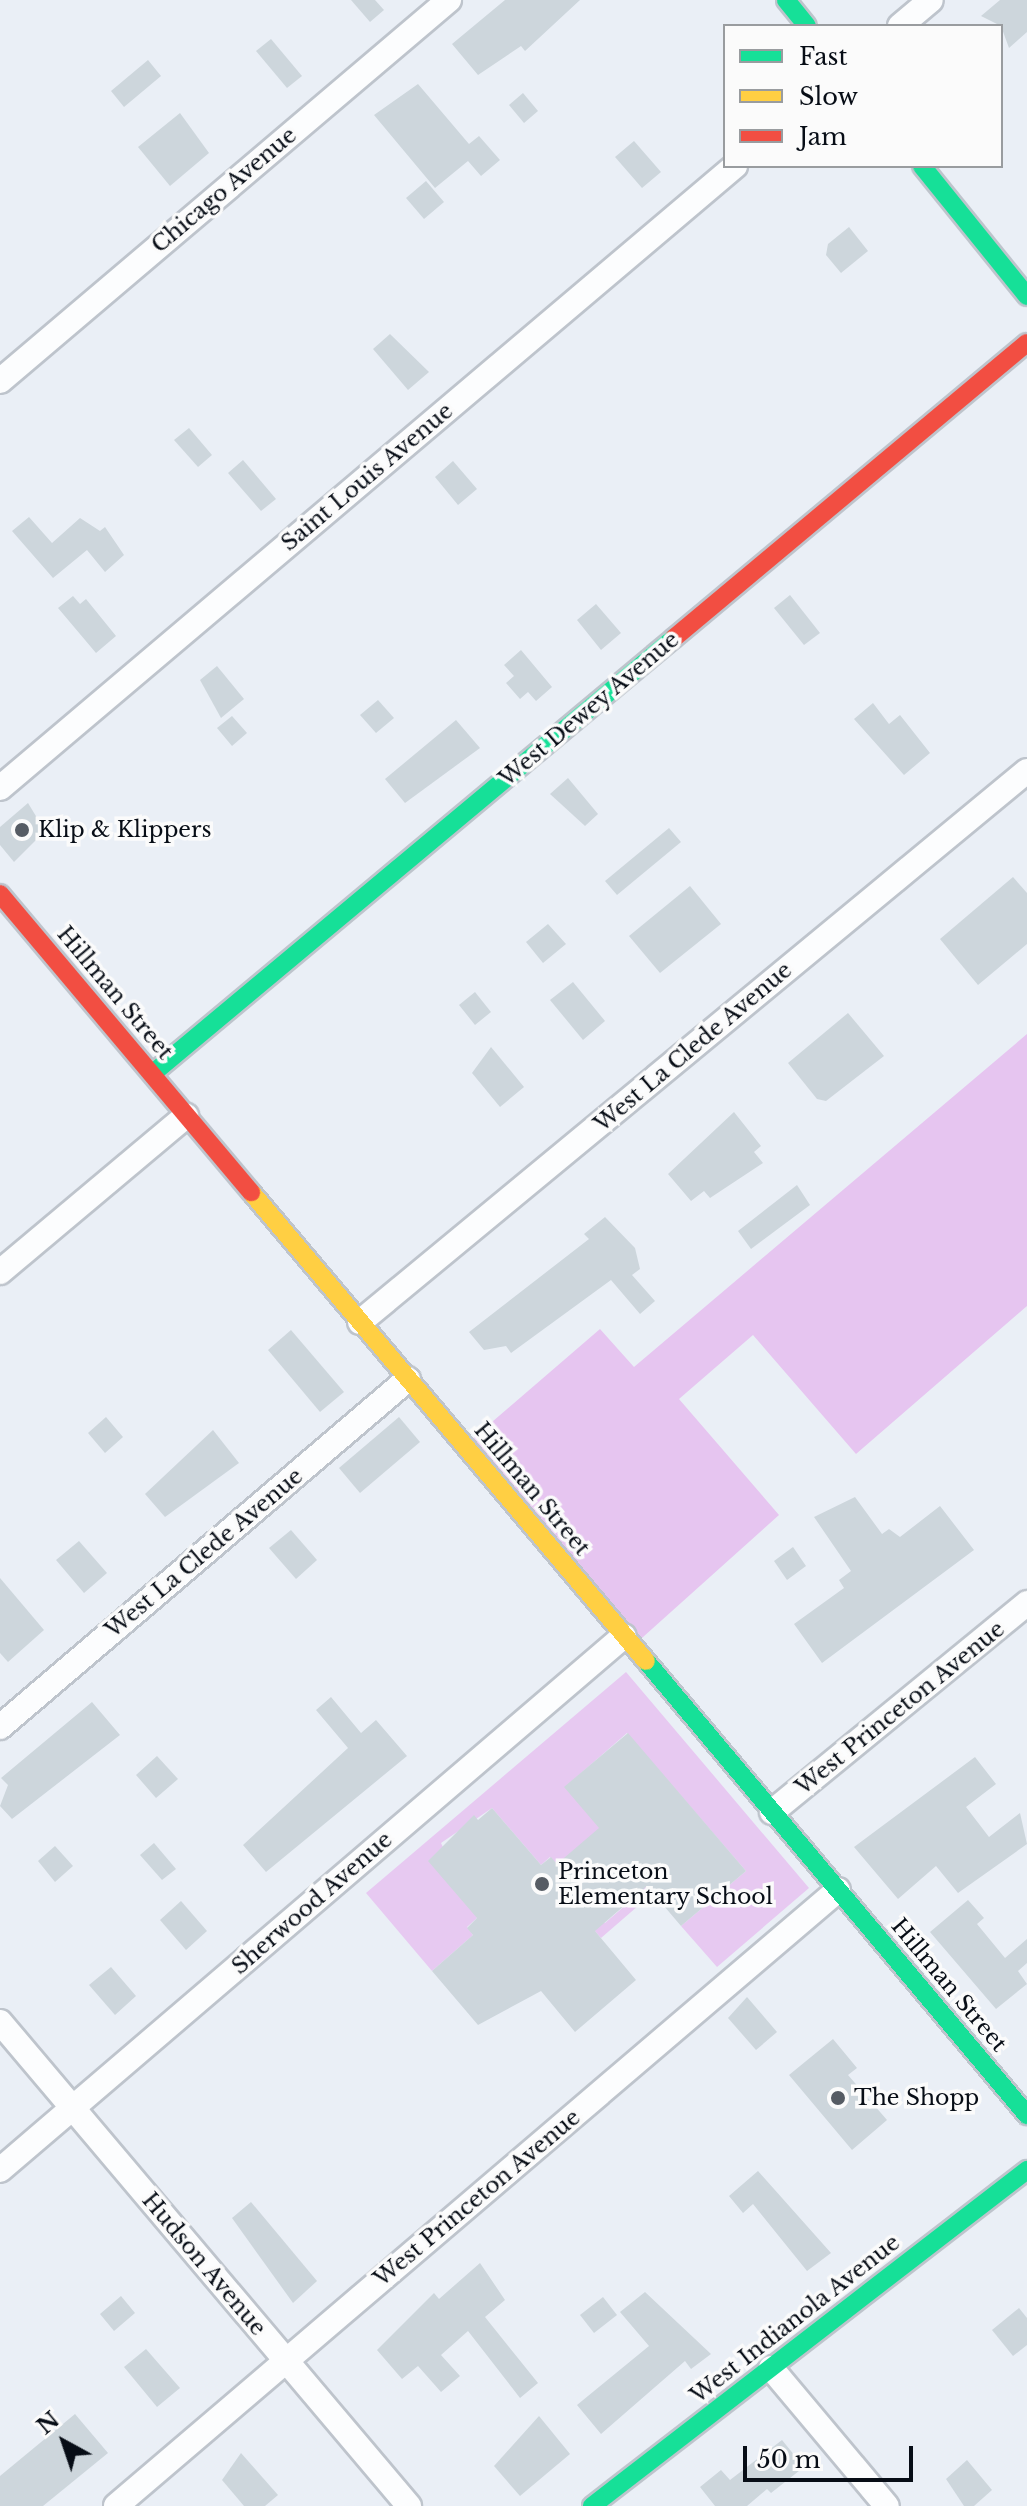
<!DOCTYPE html>
<html>
<head>
<meta charset="utf-8">
<style>
	body { margin:0 }
	#map { position:relative; width:1027px; height:2506px; overflow:hidden; background:#eaeff6; font-family:"Libre Baskerville",serif }
	div>[style] { position:absolute }
	[style*='--x'] { left:calc(var(--x)*1px); top:calc(var(--y)*1px); width:calc(var(--w)*1px); rotate:calc(var(--a)*1deg) }
	.green>* { inset:0; background:#e7c9f1 }
	.forest>* { inset:0; background:#e6c5f0 }
	.building>* { inset:0; background:#cdd6dc }
	.roads { filter:drop-shadow(2px 0 #bec4cc) drop-shadow(-2px 0 #bec4cc) drop-shadow(0 2px #bec4cc) drop-shadow(0 -2px #bec4cc) }
	.street>* { height:24px; margin:-12px; padding:0 12px; transform-origin:12px; border-radius:12px; background:#fcfdfe }
	.fast>* { height:18px; margin:-9px; padding:0 9px; transform-origin:9px; border-radius:9px; background:#16e098 }
	.slow>* { height:18px; margin:-9px; padding:0 9px; transform-origin:9px; border-radius:9px; background:#ffcf43 }
	.jam>* { height:18px; margin:-9px; padding:0 9px; transform-origin:9px; border-radius:9px; background:#f24e42 }
	.dots>* { width:22px; height:22px; translate:-50% -50%; box-sizing:border-box; border:4px solid #fbfbfb; border-radius:50% }
	span { translate:-50% -50%; white-space:nowrap; text-align:center; line-height:1.15; -webkit-text-stroke:7px #fbfbfb; paint-order:stroke }
	.street-label { font-size:22px; color:#070d16 }
	.poi-label { font-size:22px; color:#070d16 }
	.left { translate:0 -50%; text-align:left }
	.legend { position:absolute; left:723px; top:24px; width:280px; height:144px; box-sizing:border-box; background:#fbfbfb; border:2px solid #999c9f; margin:0; padding:10px 14px; list-style:none; font-size:24px; color:#070d16 }
	.legend li { display:flex; align-items:center; gap:16px; height:40px }
	.legend b { width:40px; border:2px solid #999c9f }
	.north { position:absolute; left:24px; top:2402px; width:80px; height:80px; -webkit-text-stroke:6px #fbfbfb; paint-order:stroke; rotate:320deg; font-size:22px; font-weight:700; line-height:32px; text-align:center; color:#070d16 }
	.north::after { content:''; display:block; margin:auto; width:28px; height:36px; background:#070d16; clip-path:polygon(50% 0,100% 100%,50% 72%,0 100%) }
	.scale { position:absolute; left:743px; top:2446px; width:170px; height:36px; box-sizing:border-box; border:4px solid #070d16; border-top:0; padding-left:10px; font-size:24px; line-height:28px; white-space:nowrap; color:#070d16; -webkit-text-stroke:6px #fbfbfb; paint-order:stroke }
</style>
</head>
<body>
<div id="map">
	<div class="green">
		<i style="clip-path:polygon(626px 1672px,809px 1888px,717px 1967px,681px 1926px,746px 1871px,627px 1733px,565px 1787px,605px 1834px,557px 1864px,550px 1857px,541px 1865px,492px 1808px,441px 1843px,477px 1918px,467px 1927px,473px 1935px,432px 1971px,366px 1893px)"></i>
		<i style="clip-path:polygon(642px 1879px,653px 1893px,601px 1938px,574px 1907px,605px 1923px,635px 1897px)"></i>
	</div>
	<div class="forest">
		<i style="clip-path:polygon(1027px 1034px,1027px 1306px,856px 1454px,753px 1335px,679px 1399px,779px 1515px,633px 1646px,464px 1446px,600px 1329px,634px 1367px)"></i>
	</div>
	<div class="building">
		<i style="clip-path:polygon(351px 0,375px 0,384px 10px,370px 22px)"></i>
		<i style="clip-path:polygon(505px 0,580px 0,525px 51px,521px 46px,478px 75px,452px 44px)"></i>
		<i style="clip-path:polygon(1000px 0,1027px 0,1027px 32px,1009px 48px,1001px 26px,981px 16px)"></i>
		<i style="clip-path:polygon(271px 39px,302px 76px,287px 88px,256px 51px)"></i>
		<i style="clip-path:polygon(148px 60px,161px 76px,124px 107px,111px 91px)"></i>
		<i style="clip-path:polygon(418px 84px,469px 144px,479px 136px,500px 160px,481px 176px,468px 161px,435px 188px,374px 115px)"></i>
		<i style="clip-path:polygon(523px 93px,538px 111px,524px 123px,509px 105px)"></i>
		<i style="clip-path:polygon(180px 113px,209px 153px,170px 186px,138px 147px)"></i>
		<i style="clip-path:polygon(634px 141px,661px 172px,642px 188px,615px 157px)"></i>
		<i style="clip-path:polygon(426px 181px,444px 202px,424px 219px,406px 198px)"></i>
		<i style="clip-path:polygon(849px 227px,868px 251px,841px 273px,826px 255px,828px 244px)"></i>
		<i style="clip-path:polygon(390px 334px,429px 372px,408px 390px,373px 349px)"></i>
		<i style="clip-path:polygon(189px 428px,212px 455px,198px 467px,174px 440px)"></i>
		<i style="clip-path:polygon(243px 460px,276px 499px,261px 511px,228px 473px)"></i>
		<i style="clip-path:polygon(453px 461px,477px 489px,458px 505px,435px 477px)"></i>
		<i style="clip-path:polygon(29px 517px,52px 543px,80px 518px,100px 531px,105px 527px,124px 555px,105px 572px,87px 550px,53px 578px,12px 531px)"></i>
		<i style="clip-path:polygon(790px 595px,820px 633px,804px 645px,774px 608px)"></i>
		<i style="clip-path:polygon(73px 596px,80px 604px,86px 599px,116px 636px,96px 653px,58px 608px)"></i>
		<i style="clip-path:polygon(596px 604px,621px 633px,601px 650px,577px 620px)"></i>
		<i style="clip-path:polygon(521px 650px,552px 687px,536px 701px,528px 692px,520px 699px,506px 683px,514px 676px,504px 665px)"></i>
		<i style="clip-path:polygon(217px 666px,244px 699px,221px 718px,200px 680px)"></i>
		<i style="clip-path:polygon(378px 700px,394px 718px,376px 733px,360px 715px)"></i>
		<i style="clip-path:polygon(873px 703px,889px 724px,900px 715px,930px 753px,904px 775px,854px 719px)"></i>
		<i style="clip-path:polygon(232px 716px,247px 733px,232px 746px,217px 728px)"></i>
		<i style="clip-path:polygon(456px 720px,480px 748px,405px 803px,385px 779px)"></i>
		<i style="clip-path:polygon(568px 778px,598px 814px,585px 826px,550px 794px)"></i>
		<i style="clip-path:polygon(28px 803px,45px 831px,14px 862px,0 845px,0 827px)"></i>
		<i style="clip-path:polygon(669px 828px,681px 842px,617px 895px,605px 881px)"></i>
		<i style="clip-path:polygon(1013px 877px,1027px 893px,1027px 944px,978px 985px,940px 939px)"></i>
		<i style="clip-path:polygon(690px 886px,721px 924px,660px 973px,629px 936px)"></i>
		<i style="clip-path:polygon(548px 924px,566px 944px,543px 963px,526px 942px)"></i>
		<i style="clip-path:polygon(573px 982px,605px 1021px,583px 1040px,550px 1000px)"></i>
		<i style="clip-path:polygon(475px 992px,491px 1012px,475px 1025px,459px 1005px)"></i>
		<i style="clip-path:polygon(848px 1013px,884px 1056px,826px 1101px,817px 1099px,788px 1063px)"></i>
		<i style="clip-path:polygon(491px 1047px,524px 1087px,500px 1107px,472px 1073px)"></i>
		<i style="clip-path:polygon(734px 1112px,761px 1146px,754px 1152px,763px 1163px,710px 1198px,704px 1191px,691px 1201px,668px 1174px)"></i>
		<i style="clip-path:polygon(797px 1185px,810px 1205px,751px 1249px,738px 1231px)"></i>
		<i style="clip-path:polygon(605px 1217px,635px 1248px,640px 1269px,632px 1275px,655px 1301px,640px 1314px,611px 1280px,511px 1353px,506px 1346px,484px 1350px,469px 1332px,589px 1239px,584px 1234px)"></i>
		<i style="clip-path:polygon(291px 1330px,344px 1392px,320px 1412px,268px 1350px)"></i>
		<i style="clip-path:polygon(106px 1417px,123px 1437px,105px 1453px,88px 1433px)"></i>
		<i style="clip-path:polygon(399px 1417px,420px 1442px,360px 1493px,339px 1468px)"></i>
		<i style="clip-path:polygon(213px 1430px,239px 1463px,165px 1517px,145px 1494px)"></i>
		<i style="clip-path:polygon(855px 1497px,882px 1534px,889px 1529px,900px 1537px,940px 1506px,974px 1550px,822px 1663px,794px 1624px,844px 1588px,839px 1580px,851px 1571px,814px 1517px)"></i>
		<i style="clip-path:polygon(291px 1530px,317px 1560px,296px 1579px,269px 1548px)"></i>
		<i style="clip-path:polygon(79px 1541px,107px 1573px,84px 1593px,56px 1560px)"></i>
		<i style="clip-path:polygon(793px 1547px,806px 1566px,787px 1580px,774px 1561px)"></i>
		<i style="clip-path:polygon(0 1578px,44px 1630px,8px 1662px,0 1653px)"></i>
		<i style="clip-path:polygon(331px 1697px,361px 1733px,376px 1720px,407px 1756px,266px 1872px,243px 1845px,348px 1748px,316px 1710px)"></i>
		<i style="clip-path:polygon(92px 1702px,120px 1735px,12px 1819px,0 1806px,8px 1785px,1px 1778px)"></i>
		<i style="clip-path:polygon(628px 1733px,746px 1871px,681px 1926px,647px 1886px,595px 1931px,636px 1980px,575px 2032px,541px 1991px,478px 2025px,432px 1971px,473px 1935px,467px 1928px,477px 1918px,428px 1861px,474px 1815px,478px 1820px,492px 1808px,541px 1865px,551px 1857px,557px 1864px,599px 1828px,564px 1787px)"></i>
		<i style="clip-path:polygon(157px 1756px,178px 1779px,156px 1798px,136px 1775px)"></i>
		<i style="clip-path:polygon(975px 1757px,996px 1784px,966px 1807px,989px 1837px,1020px 1813px,1027px 1844px,958px 1893px,936px 1866px,898px 1899px,854px 1847px)"></i>
		<i style="clip-path:polygon(154px 1843px,176px 1869px,162px 1880px,140px 1855px)"></i>
		<i style="clip-path:polygon(55px 1846px,73px 1866px,55px 1882px,38px 1861px)"></i>
		<i style="clip-path:polygon(968px 1900px,984px 1918px,977px 1924px,1005px 1958px,1027px 1939px,1027px 1963px,1018px 1971px,1027px 1984px,996px 2009px,930px 1932px)"></i>
		<i style="clip-path:polygon(181px 1901px,207px 1931px,186px 1950px,160px 1920px)"></i>
		<i style="clip-path:polygon(111px 1967px,136px 1996px,115px 2015px,89px 1985px)"></i>
		<i style="clip-path:polygon(747px 1997px,777px 2032px,756px 2050px,728px 2018px)"></i>
		<i style="clip-path:polygon(833px 2039px,857px 2068px,848px 2075px,887px 2120px,852px 2150px,789px 2075px)"></i>
		<i style="clip-path:polygon(758px 2171px,831px 2253px,807px 2271px,753px 2204px,743px 2213px,729px 2196px)"></i>
		<i style="clip-path:polygon(251px 2202px,317px 2281px,293px 2303px,232px 2218px)"></i>
		<i style="clip-path:polygon(480px 2263px,505px 2300px,485px 2317px,538px 2383px,520px 2398px,468px 2331px,441px 2355px,460px 2376px,441px 2392px,418px 2366px,402px 2379px,377px 2350px,434px 2293px,439px 2299px)"></i>
		<i style="clip-path:polygon(645px 2292px,711px 2354px,691px 2369px,685px 2361px,601px 2434px,577px 2405px,649px 2346px,620px 2312px)"></i>
		<i style="clip-path:polygon(121px 2296px,135px 2313px,114px 2331px,100px 2314px)"></i>
		<i style="clip-path:polygon(603px 2297px,617px 2315px,594px 2333px,580px 2315px)"></i>
		<i style="clip-path:polygon(1019px 2308px,1027px 2318px,1027px 2345px,1013px 2356px,992px 2330px)"></i>
		<i style="clip-path:polygon(146px 2349px,180px 2388px,157px 2407px,124px 2367px)"></i>
		<i style="clip-path:polygon(75px 2414px,108px 2453px,43px 2506px,0 2506px,0 2476px)"></i>
		<i style="clip-path:polygon(539px 2416px,570px 2454px,520px 2496px,494px 2466px)"></i>
		<i style="clip-path:polygon(782px 2440px,804px 2467px,771px 2493px,767px 2489px,747px 2506px,715px 2506px,700px 2487px,721px 2470px,730px 2480px)"></i>
		<i style="clip-path:polygon(241px 2453px,278px 2495px,265px 2506px,244px 2506px,222px 2480px)"></i>
		<i style="clip-path:polygon(967px 2460px,992px 2490px,974px 2506px,964px 2506px,946px 2479px)"></i>
	</div>
	<div class="roads">
		<div class="street">
			<i style="--x:900;--y:26;--w:40;--a:-40"></i>
			<i style="--x:0;--y:381;--w:589;--a:-40.32"></i>
			<i style="--x:0;--y:788;--w:963;--a:-40.24"></i>
			<i style="--x:0;--y:1272;--w:243;--a:-40"></i>
			<i style="--x:360;--y:1322;--w:865;--a:-39.56"></i>
			<i style="--x:0;--y:1727;--w:536;--a:-40.46"></i>
			<i style="--x:772;--y:1812;--w:330;--a:-39.3"></i>
			<i style="--x:0;--y:2022;--w:634;--a:49.8"></i>
			<i style="--x:0;--y:2170;--w:821;--a:-40.56"></i>
			<i style="--x:771;--y:2368;--w:180;--a:50"></i>
			<i style="--x:116;--y:2506;--w:949;--a:-40.47"></i>
		</div>
		<div class="fast">
			<i style="--x:786;--y:0;--w:33;--a:51"></i>
			<i style="--x:922;--y:166;--w:167;--a:51.1"></i>
			<i style="--x:152;--y:1074;--w:680;--a:-39.87"></i>
			<i style="--x:646;--y:1661;--w:593;--a:50"></i>
			<i style="--x:592;--y:2506;--w:550;--a:-37.68"></i>
		</div>
		<div class="slow">
			<i style="--x:251;--y:1192;--w:613;--a:49.9"></i>
		</div>
		<div class="jam">
			<i style="--x:674;--y:638;--w:460;--a:-39.9"></i>
			<i style="--x:0;--y:894;--w:390;--a:49.9"></i>
		</div>
	</div>
	<div class="dots">
		<i style="left:22px;top:830px;background:#565c64"></i>
		<i style="left:542px;top:1884px;background:#565c64"></i>
		<i style="left:838px;top:2098px;background:#565c64"></i>
	</div>
	<div class="street-label">
		<span style="left:224px;top:190px;rotate:-40deg">Chicago Avenue</span>
		<span style="left:367px;top:477px;rotate:-40deg">Saint Louis Avenue</span>
		<span style="left:589px;top:709px;rotate:-40deg">West Dewey Avenue</span>
		<span style="left:115px;top:993px;rotate:50deg">Hillman Street</span>
		<span style="left:693px;top:1047px;rotate:-40deg">West La Clede Avenue</span>
		<span style="left:532px;top:1489px;rotate:50deg">Hillman Street</span>
		<span style="left:204px;top:1553px;rotate:-40deg">West La Clede Avenue</span>
		<span style="left:900px;top:1708px;rotate:-39deg">West Princeton Avenue</span>
		<span style="left:312px;top:1903px;rotate:-41deg">Sherwood Avenue</span>
		<span style="left:949px;top:1985px;rotate:50deg">Hillman Street</span>
		<span style="left:477px;top:2198px;rotate:-40deg">West Princeton Avenue</span>
		<span style="left:204px;top:2264px;rotate:50deg">Hudson Avenue</span>
		<span style="left:795px;top:2319px;rotate:-38deg">West Indianola Avenue</span>
	</div>
	<div class="poi-label">
		<span class="left" style="left:38px;top:830px">Klip &amp; Klippers</span>
		<span class="left" style="left:558px;top:1884px">Princeton<br>Elementary School</span>
		<span class="left" style="left:854px;top:2098px">The Shopp</span>
	</div>
	<ul class="legend">
	<li><b style="height:10px;background:#16e098"></b>Fast</li>
	<li><b style="height:10px;background:#ffcf43"></b>Slow</li>
	<li><b style="height:10px;background:#f24e42"></b>Jam</li>
	</ul>
	<div class="north">N</div>
	<div class="scale">50 m</div>
</div>
</body>
</html>
